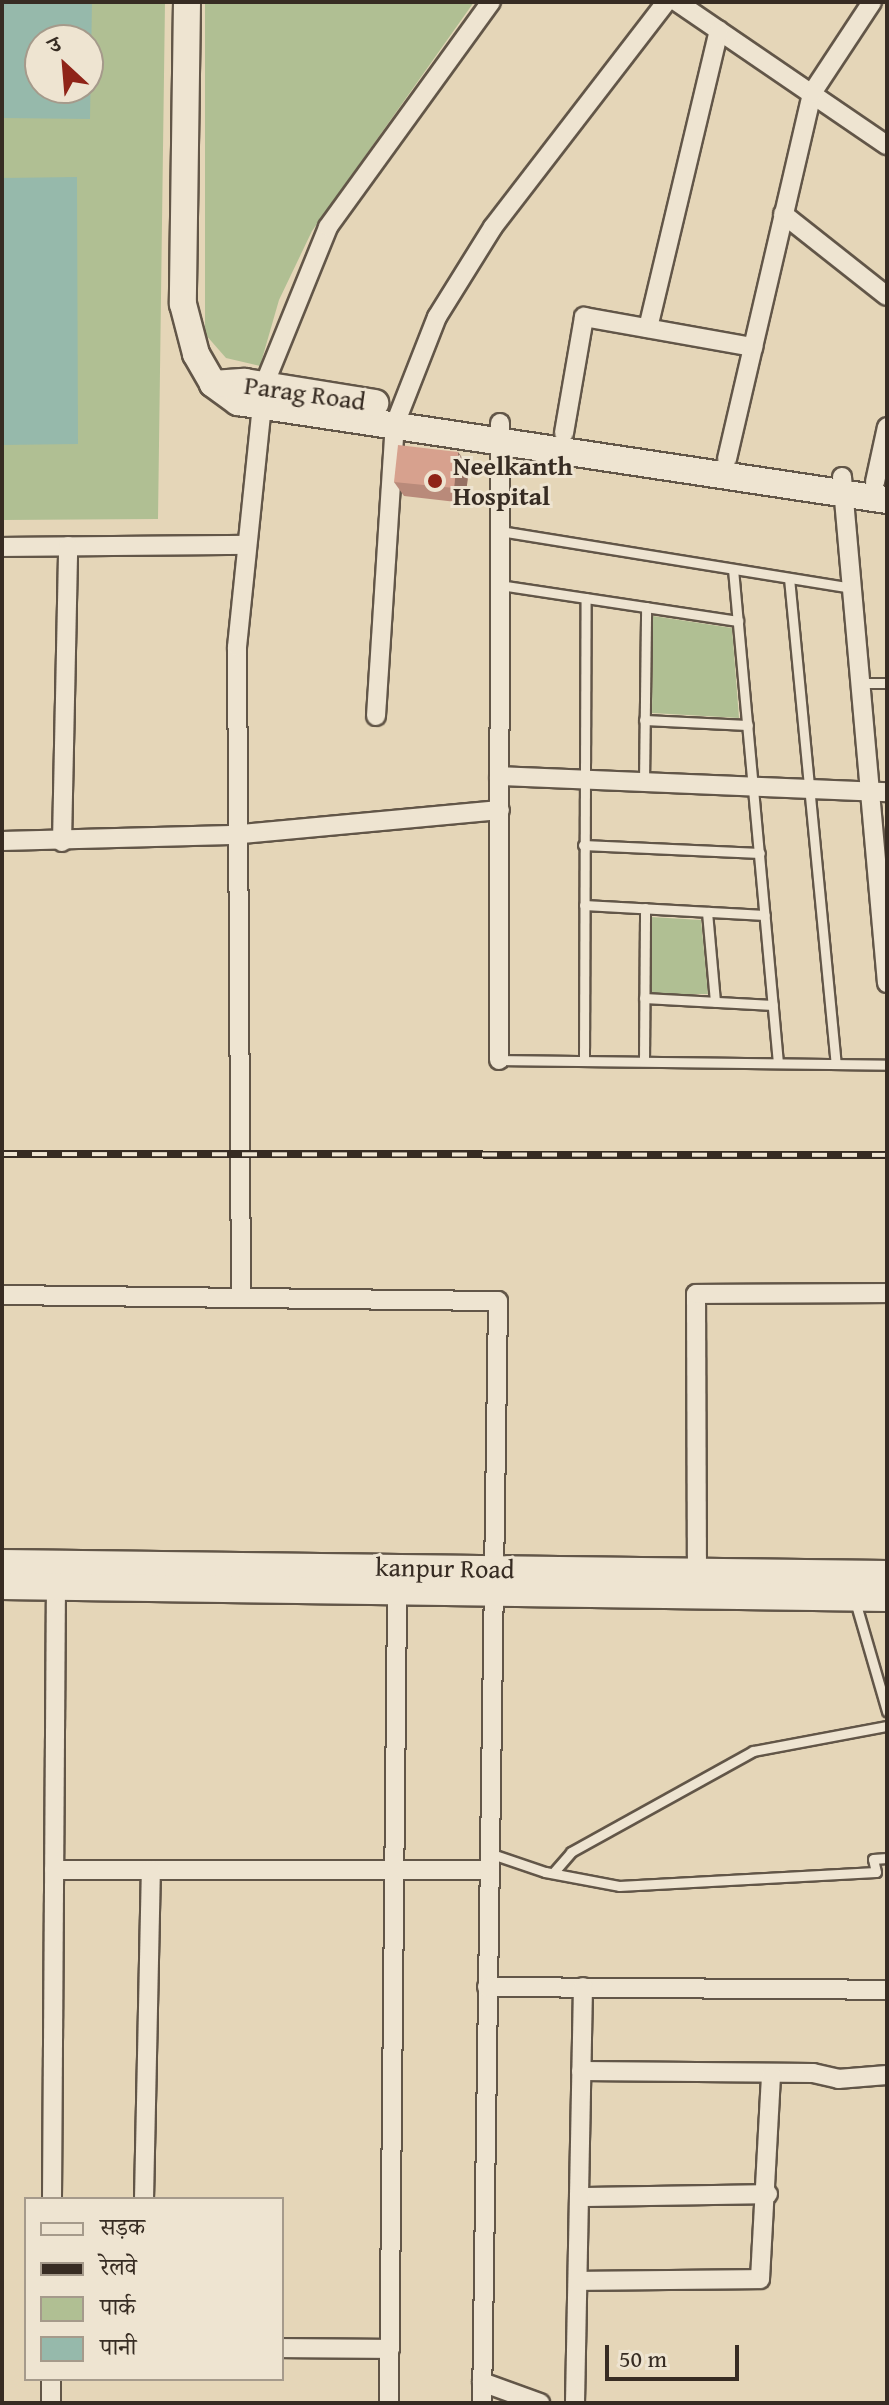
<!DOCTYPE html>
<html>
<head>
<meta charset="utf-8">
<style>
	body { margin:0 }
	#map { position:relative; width:889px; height:2405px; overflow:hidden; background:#e5d6b8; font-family:"Gentium Book Plus","Noto Serif Devanagari",serif }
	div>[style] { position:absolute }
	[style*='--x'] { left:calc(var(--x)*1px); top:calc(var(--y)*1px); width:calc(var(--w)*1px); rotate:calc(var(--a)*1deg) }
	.green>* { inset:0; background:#b0bf93 }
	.water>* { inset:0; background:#96b9ab }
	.roads { filter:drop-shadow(2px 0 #625648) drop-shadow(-2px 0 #625648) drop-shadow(0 2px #625648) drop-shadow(0 -2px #625648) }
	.lane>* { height:9px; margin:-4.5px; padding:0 4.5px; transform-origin:4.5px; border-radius:4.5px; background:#eee4d1 }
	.street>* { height:18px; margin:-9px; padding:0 9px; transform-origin:9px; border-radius:9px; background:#eee4d1 }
	.secondary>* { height:26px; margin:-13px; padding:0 13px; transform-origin:13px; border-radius:13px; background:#eee4d1 }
	.rail>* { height:8px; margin-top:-4px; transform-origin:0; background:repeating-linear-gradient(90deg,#eee4d1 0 15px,#372c23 0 30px); box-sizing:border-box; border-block:2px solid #372c23 }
	.wall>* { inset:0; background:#b98a7a }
	.shaded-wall>* { inset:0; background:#967163 }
	.building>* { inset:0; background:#d7a18e }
	.dots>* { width:22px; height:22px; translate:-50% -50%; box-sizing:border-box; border:4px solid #eee4d1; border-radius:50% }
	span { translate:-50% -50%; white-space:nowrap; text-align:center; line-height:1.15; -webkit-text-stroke:6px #eee4d1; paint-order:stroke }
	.street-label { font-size:26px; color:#372c23 }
	.poi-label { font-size:26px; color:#372c23; font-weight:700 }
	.left { translate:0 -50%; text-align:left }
	.frame { position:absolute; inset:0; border:4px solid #372c23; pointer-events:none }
	.legend { position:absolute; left:24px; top:2197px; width:260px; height:184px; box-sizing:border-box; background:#eee4d1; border:2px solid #a59a8b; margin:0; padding:10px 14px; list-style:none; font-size:24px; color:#372c23 }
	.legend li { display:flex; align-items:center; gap:16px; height:40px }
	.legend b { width:40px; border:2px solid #a59a8b }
	.north { position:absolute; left:24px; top:24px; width:80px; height:80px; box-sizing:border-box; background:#eee4d1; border:2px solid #a59a8b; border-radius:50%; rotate:334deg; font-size:22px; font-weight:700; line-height:32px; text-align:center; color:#372c23 }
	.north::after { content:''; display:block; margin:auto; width:28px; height:36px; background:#8f2418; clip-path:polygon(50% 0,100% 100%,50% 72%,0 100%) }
	.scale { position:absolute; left:605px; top:2345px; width:134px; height:36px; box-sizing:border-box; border:4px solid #372c23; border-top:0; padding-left:10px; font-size:24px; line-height:28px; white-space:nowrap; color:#372c23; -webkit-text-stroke:6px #eee4d1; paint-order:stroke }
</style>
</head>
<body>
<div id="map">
	<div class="green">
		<i style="clip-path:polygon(evenodd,2px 2px,165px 2px,158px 519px,2px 520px,2px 2px,40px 40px,88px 40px,88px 88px,40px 88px,40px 40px)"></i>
		<i style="clip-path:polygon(205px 2px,474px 2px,312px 231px,279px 300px,260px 366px,226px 358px,205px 334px)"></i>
		<i style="clip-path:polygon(653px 616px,732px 628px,739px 718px,652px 713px)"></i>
		<i style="clip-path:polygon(651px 917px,701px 920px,708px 994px,651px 994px)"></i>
	</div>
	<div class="water">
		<i style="clip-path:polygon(evenodd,2px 2px,92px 2px,90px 119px,2px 118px,2px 2px,40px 40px,88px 40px,88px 88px,40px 88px,40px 40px)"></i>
		<i style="clip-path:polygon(77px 177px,78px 444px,2px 445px,2px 178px)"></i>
	</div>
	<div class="roads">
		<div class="lane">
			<i style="--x:500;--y:531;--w:357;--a:9.2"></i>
			<i style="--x:733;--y:569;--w:495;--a:84.8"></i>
			<i style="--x:789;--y:578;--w:487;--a:84.5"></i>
			<i style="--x:500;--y:585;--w:241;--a:8.6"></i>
			<i style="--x:861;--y:683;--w:26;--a:0"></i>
			<i style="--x:644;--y:720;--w:104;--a:2.8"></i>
			<i style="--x:644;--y:782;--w:175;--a:-89.3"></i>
			<i style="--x:583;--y:845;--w:177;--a:2.6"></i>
			<i style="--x:584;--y:905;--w:181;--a:3.2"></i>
			<i style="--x:707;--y:912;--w:90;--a:84.9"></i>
			<i style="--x:644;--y:998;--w:129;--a:3.1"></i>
			<i style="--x:499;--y:1060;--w:388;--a:0.7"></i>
			<i style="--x:584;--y:1060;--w:462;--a:-89.8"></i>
			<i style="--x:644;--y:1061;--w:153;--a:-89.6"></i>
			<i style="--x:855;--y:1601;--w:115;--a:73.8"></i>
			<i style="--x:489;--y:1853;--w:59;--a:18.7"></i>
			<i style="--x:545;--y:1872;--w:75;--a:10.7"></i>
			<i style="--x:619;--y:1886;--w:257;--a:-3.1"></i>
			<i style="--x:876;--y:1872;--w:13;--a:-103"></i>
			<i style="--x:873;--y:1859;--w:14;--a:-4"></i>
			<i style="--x:553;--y:1873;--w:28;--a:-49"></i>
			<i style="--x:571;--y:1852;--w:208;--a:-29"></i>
			<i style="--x:753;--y:1751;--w:136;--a:-10.6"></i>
		</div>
		<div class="street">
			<i style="--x:677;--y:2;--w:254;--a:34.3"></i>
			<i style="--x:783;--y:214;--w:132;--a:38.3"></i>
			<i style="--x:648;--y:328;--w:306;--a:-76.6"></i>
			<i style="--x:564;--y:433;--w:118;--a:-80.2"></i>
			<i style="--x:584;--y:317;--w:172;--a:10.1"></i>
			<i style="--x:727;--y:459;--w:376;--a:-76.9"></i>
			<i style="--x:812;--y:93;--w:109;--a:-56.6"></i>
			<i style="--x:842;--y:477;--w:508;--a:84.92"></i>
			<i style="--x:875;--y:482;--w:56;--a:-77.7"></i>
			<i style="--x:2;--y:547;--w:245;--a:-0.5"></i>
			<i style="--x:376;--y:716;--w:293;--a:-86.3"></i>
			<i style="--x:395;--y:424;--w:115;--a:-68.6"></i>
			<i style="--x:437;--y:317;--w:106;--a:-58.1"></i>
			<i style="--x:493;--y:227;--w:284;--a:-52.4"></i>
			<i style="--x:499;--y:776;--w:388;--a:2.4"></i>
			<i style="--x:2;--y:841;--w:229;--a:-1.5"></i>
			<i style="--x:231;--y:835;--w:270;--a:-5.3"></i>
			<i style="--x:62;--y:842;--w:296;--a:-88.8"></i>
			<i style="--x:499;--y:1060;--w:637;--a:-89.91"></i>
			<i style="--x:2;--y:1295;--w:496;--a:0.7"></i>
			<i style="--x:498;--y:1301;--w:1102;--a:90.83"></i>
			<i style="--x:241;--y:1298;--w:651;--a:-90.35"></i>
			<i style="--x:237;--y:647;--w:263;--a:-84.1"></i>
			<i style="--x:264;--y:385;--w:170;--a:-67.9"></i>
			<i style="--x:328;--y:227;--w:278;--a:-54.1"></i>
			<i style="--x:697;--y:1581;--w:287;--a:-90.2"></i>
			<i style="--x:696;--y:1294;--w:191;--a:-0.3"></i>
			<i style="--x:54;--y:1870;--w:435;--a:0"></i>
			<i style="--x:487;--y:1987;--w:400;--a:0.4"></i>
			<i style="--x:581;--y:2071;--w:232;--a:0.5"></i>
			<i style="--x:813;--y:2073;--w:26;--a:13"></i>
			<i style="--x:838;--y:2079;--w:49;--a:-4.7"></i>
			<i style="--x:579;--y:2197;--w:189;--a:-0.9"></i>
			<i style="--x:52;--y:2199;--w:621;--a:-89.63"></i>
			<i style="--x:144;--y:2199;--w:329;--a:-88.8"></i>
			<i style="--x:578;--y:2281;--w:182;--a:-0.6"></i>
			<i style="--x:760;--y:2279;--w:204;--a:-86.9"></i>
			<i style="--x:282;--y:2348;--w:108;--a:0.5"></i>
			<i style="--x:482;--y:2382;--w:62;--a:19.9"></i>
			<i style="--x:51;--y:2403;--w:24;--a:-90"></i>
			<i style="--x:389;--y:2403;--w:810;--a:-89.43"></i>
			<i style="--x:575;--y:2403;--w:416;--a:-88.9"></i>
		</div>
		<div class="secondary">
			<i style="--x:187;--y:2;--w:302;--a:90.8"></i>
			<i style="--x:183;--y:304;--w:52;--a:75.4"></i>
			<i style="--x:196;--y:354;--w:34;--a:60"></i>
			<i style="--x:213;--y:384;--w:31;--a:36"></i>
			<i style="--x:238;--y:402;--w:656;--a:8.59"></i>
			<i style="--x:213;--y:384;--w:32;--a:-4"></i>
			<i style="--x:245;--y:382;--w:132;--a:9.2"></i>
			<i style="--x:2;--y:1563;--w:885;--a:0.71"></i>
			<i style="--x:2;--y:1586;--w:885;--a:0.78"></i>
		</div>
	</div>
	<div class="rail">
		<i style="--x:2;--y:1154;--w:885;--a:0.06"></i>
	</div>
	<div class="wall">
		<i style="clip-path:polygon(469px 466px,465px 503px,404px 496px,394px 482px)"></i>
	</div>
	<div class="shaded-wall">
		<i style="clip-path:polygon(458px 452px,469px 466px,465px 503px,454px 488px)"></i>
	</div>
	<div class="building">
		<i style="clip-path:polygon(398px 445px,458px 452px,454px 488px,394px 482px)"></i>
	</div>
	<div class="dots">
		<i style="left:435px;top:481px;background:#8f2418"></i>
	</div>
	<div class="street-label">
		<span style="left:305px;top:393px;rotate:8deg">Parag Road</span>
		<span style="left:445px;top:1568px;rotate:1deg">kanpur Road</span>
	</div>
	<div class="poi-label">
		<span class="left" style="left:453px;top:481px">Neelkanth<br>Hospital</span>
	</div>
	<div class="frame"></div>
	<ul class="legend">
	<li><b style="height:10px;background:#eee4d1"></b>सड़क</li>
	<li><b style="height:10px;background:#372c23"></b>रेलवे</li>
	<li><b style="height:22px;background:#b0bf93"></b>पार्क</li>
	<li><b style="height:22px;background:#96b9ab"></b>पानी</li>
	</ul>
	<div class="north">उ</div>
	<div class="scale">50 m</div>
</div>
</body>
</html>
